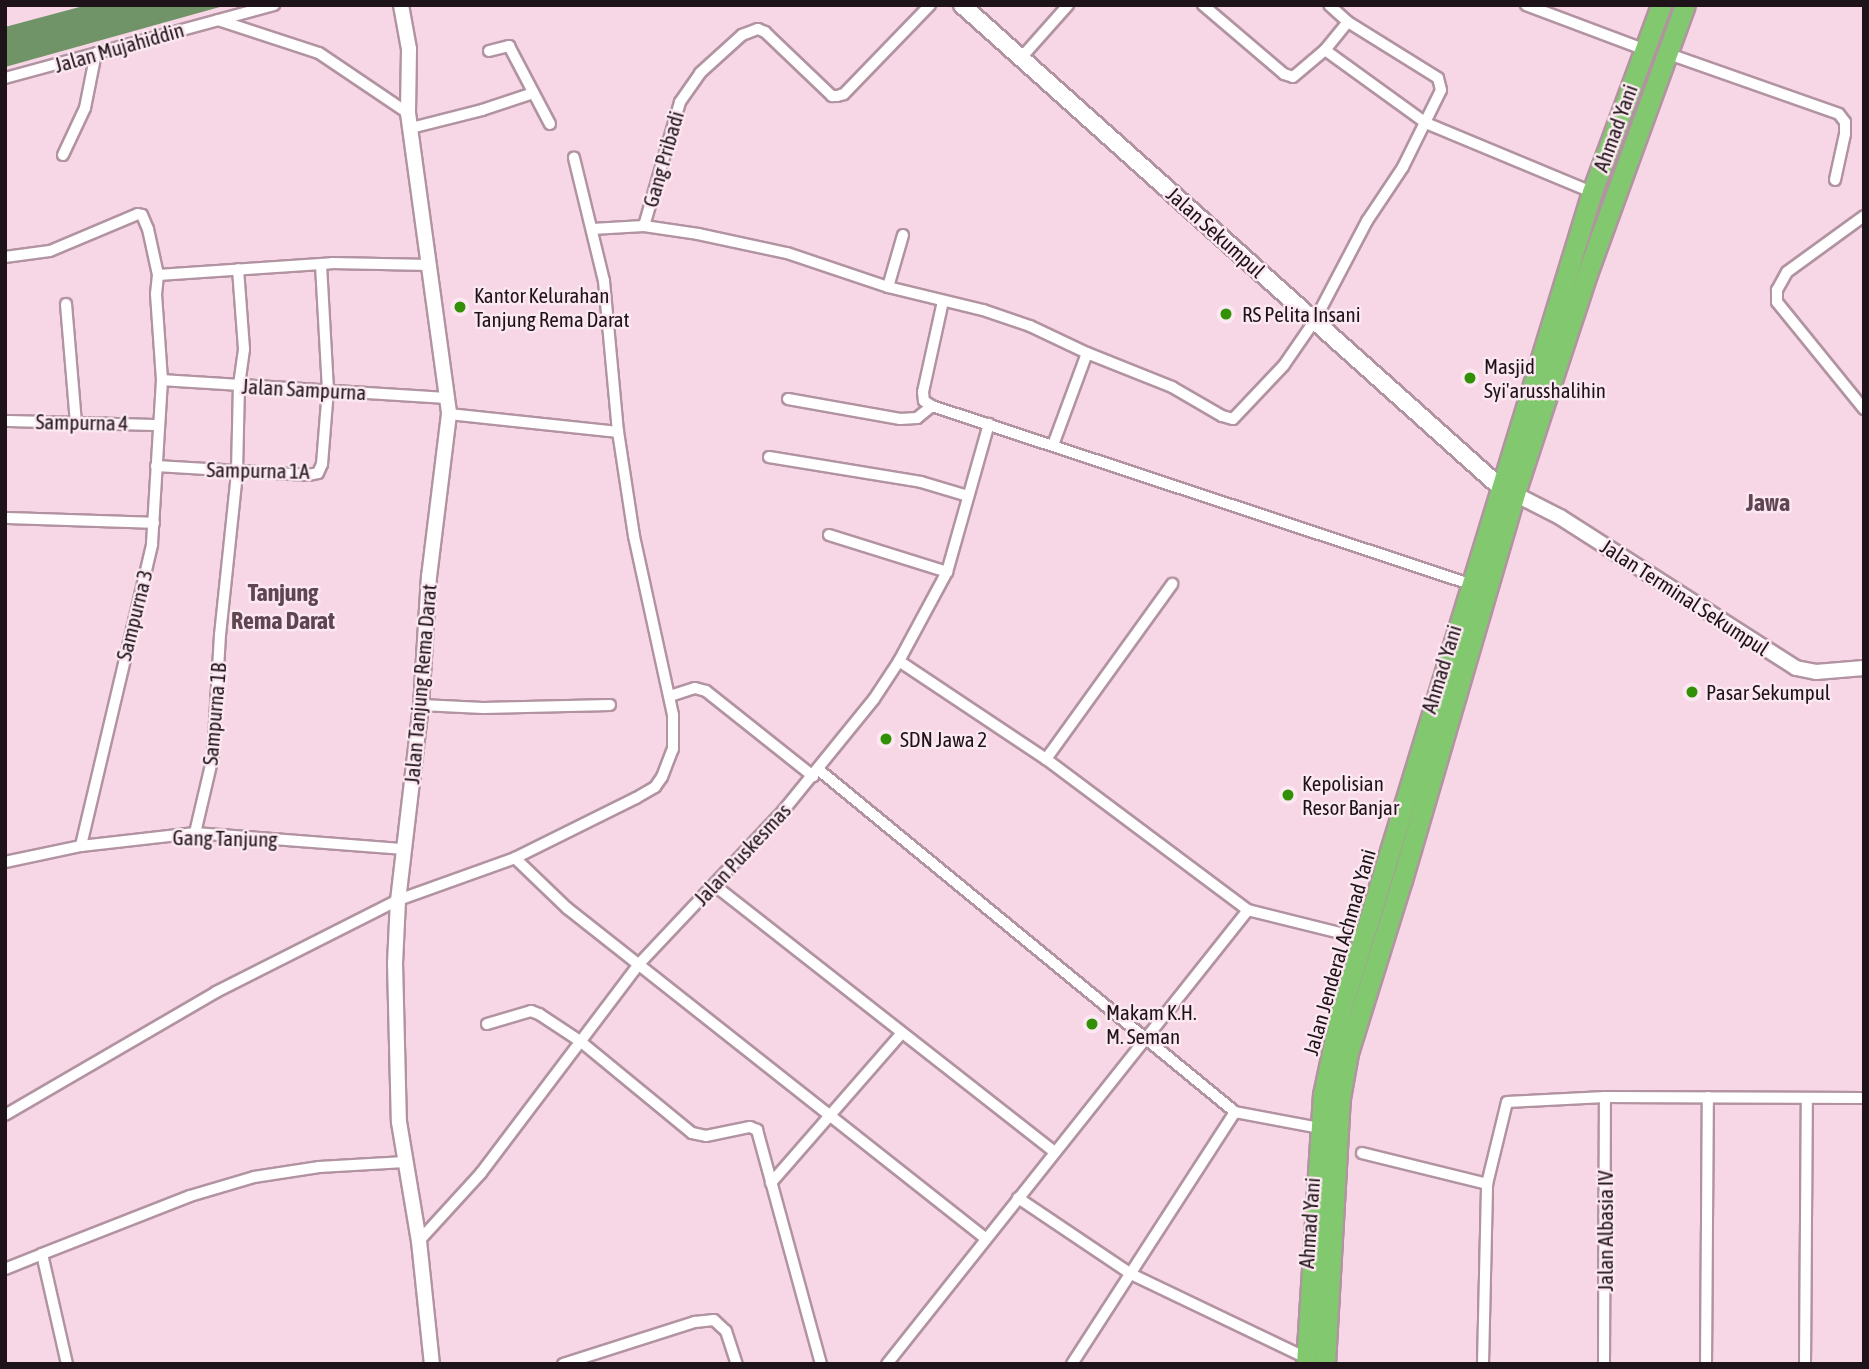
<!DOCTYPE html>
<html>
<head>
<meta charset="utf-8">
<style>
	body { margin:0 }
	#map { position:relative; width:1869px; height:1369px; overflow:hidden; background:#f7d6e6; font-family:"Asap Condensed",sans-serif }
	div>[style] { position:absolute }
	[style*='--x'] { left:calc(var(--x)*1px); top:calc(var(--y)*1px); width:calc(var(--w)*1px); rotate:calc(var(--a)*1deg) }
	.water>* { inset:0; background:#709467 }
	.roads { filter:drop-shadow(2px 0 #b293a1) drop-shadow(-2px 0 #b293a1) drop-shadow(0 2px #b293a1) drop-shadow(0 -2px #b293a1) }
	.minor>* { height:10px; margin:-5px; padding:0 5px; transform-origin:5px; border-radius:5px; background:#fff }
	.tertiary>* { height:14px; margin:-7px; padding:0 7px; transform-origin:7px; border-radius:7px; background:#fff }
	.secondary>* { height:16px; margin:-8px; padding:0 8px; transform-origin:8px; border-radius:8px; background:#fff }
	.trunk>* { height:19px; margin:-9.5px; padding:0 9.5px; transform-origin:9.5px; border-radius:9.5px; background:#82c86e }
	.dots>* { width:19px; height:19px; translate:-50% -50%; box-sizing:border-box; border:4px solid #fce8f1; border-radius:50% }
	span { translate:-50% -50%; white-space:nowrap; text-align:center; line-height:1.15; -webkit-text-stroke:5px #fce8f1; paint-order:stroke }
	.street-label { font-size:21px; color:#1e1318 }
	.poi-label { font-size:21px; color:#1e1318 }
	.left { translate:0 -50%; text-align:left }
	.quarter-label { font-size:24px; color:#5f4552; font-weight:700 }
	.frame { position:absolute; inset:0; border:7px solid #1e1318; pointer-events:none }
</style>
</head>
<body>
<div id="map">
	<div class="water">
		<i style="clip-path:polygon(87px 5px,227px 5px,5px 67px,5px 27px)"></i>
	</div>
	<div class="roads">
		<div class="minor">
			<i style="--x:1203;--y:5;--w:106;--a:40.4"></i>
			<i style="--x:1284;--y:74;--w:9;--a:18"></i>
			<i style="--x:1293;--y:77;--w:42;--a:-40.2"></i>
			<i style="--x:1325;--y:50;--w:36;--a:-51"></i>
			<i style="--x:1526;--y:5;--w:125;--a:20.6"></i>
			<i style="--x:218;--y:20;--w:106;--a:18.1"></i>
			<i style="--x:319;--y:53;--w:107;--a:34"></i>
			<i style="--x:1325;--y:50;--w:125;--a:35.9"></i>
			<i style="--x:1426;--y:123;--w:180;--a:22.6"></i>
			<i style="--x:489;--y:51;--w:21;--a:-14"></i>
			<i style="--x:509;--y:46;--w:88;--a:62.3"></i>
			<i style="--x:1666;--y:53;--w:183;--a:19.4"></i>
			<i style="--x:1839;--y:114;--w:10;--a:53"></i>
			<i style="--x:1845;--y:122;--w:12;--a:90"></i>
			<i style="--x:1845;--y:134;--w:47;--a:102.3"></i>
			<i style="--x:1021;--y:58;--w:71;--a:-48.4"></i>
			<i style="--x:5;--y:78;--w:279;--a:-15.2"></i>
			<i style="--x:411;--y:128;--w:73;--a:-14.2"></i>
			<i style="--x:482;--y:110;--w:54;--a:-18.4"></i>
			<i style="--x:63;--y:155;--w:52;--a:-64.9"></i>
			<i style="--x:85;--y:108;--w:56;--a:-78.7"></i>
			<i style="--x:1864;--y:216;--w:95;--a:144"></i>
			<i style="--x:1787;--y:272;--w:21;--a:119"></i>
			<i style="--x:1777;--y:290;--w:12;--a:90"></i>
			<i style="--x:1777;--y:302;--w:138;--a:50.9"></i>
			<i style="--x:644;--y:226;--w:129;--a:-73.8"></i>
			<i style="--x:680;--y:102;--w:35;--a:-55"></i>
			<i style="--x:700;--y:73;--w:57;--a:-42.1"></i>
			<i style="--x:742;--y:35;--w:17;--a:-21"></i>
			<i style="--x:758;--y:29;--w:8;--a:23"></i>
			<i style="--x:765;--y:32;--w:93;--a:43.7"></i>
			<i style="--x:832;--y:96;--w:5;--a:0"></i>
			<i style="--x:837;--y:96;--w:7;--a:-16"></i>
			<i style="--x:844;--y:94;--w:124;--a:-46"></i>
			<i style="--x:592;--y:229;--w:52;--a:-3.3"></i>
			<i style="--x:644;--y:226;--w:55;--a:8.4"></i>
			<i style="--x:698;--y:234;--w:91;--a:12.1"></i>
			<i style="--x:787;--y:253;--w:107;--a:18.6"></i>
			<i style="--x:888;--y:287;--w:54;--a:-73.9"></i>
			<i style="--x:5;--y:257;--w:45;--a:-7.6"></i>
			<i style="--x:50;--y:251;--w:95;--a:-22.8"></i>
			<i style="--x:138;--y:214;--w:4;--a:14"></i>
			<i style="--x:142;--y:215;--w:15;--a:67"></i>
			<i style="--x:148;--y:229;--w:47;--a:77.7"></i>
			<i style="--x:158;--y:275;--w:19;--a:96"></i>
			<i style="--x:156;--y:294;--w:86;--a:86"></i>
			<i style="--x:162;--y:380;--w:165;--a:93.5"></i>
			<i style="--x:152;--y:545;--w:309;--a:103.3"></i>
			<i style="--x:158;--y:275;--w:174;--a:-3.9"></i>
			<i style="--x:332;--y:263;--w:98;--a:1.2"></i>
			<i style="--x:888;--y:287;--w:98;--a:13.6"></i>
			<i style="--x:983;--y:310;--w:50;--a:18.8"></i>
			<i style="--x:1030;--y:326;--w:63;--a:25.3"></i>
			<i style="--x:1087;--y:353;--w:92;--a:21.8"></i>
			<i style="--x:1172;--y:387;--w:58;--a:30.1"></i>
			<i style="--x:1222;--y:416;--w:11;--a:15"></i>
			<i style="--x:1233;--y:419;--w:74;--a:-46.6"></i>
			<i style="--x:1284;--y:365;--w:55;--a:-55.4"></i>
			<i style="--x:1315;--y:320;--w:112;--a:-62.3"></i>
			<i style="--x:1367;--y:221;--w:65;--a:-56.3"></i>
			<i style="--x:1403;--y:167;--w:86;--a:-63.7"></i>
			<i style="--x:1441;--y:90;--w:12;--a:-104"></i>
			<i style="--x:1438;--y:78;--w:106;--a:-148.1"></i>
			<i style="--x:1348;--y:22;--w:25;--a:-138"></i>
			<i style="--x:943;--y:301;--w:93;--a:102.4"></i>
			<i style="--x:923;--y:392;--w:9;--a:84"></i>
			<i style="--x:924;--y:401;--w:9;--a:32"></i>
			<i style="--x:932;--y:406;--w:567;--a:18.31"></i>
			<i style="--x:66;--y:304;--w:118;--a:85.2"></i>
			<i style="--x:162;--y:380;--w:284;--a:3.6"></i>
			<i style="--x:788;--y:399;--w:114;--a:10.1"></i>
			<i style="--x:900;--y:419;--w:17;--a:-3"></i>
			<i style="--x:917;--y:418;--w:19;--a:-39"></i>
			<i style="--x:449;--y:414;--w:170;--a:6.1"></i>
			<i style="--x:5;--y:421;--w:153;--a:1.5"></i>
			<i style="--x:1053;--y:445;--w:98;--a:-69.7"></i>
			<i style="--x:769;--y:457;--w:154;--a:9.3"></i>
			<i style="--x:921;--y:482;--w:49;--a:16.6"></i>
			<i style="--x:156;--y:466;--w:152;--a:3.4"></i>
			<i style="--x:308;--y:475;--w:10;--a:-11"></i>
			<i style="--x:318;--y:473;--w:10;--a:-66"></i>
			<i style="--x:322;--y:464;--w:74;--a:-85.4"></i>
			<i style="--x:328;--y:390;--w:125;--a:-93.2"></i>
			<i style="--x:5;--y:518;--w:149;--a:1.9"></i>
			<i style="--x:829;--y:535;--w:124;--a:17.4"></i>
			<i style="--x:899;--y:661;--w:177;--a:33.7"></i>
			<i style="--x:1046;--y:759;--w:252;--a:36.8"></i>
			<i style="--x:1248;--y:910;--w:120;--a:14"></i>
			<i style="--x:670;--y:696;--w:26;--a:-18"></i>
			<i style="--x:695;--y:688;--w:11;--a:15"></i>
			<i style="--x:706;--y:691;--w:137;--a:38.5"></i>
			<i style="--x:421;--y:705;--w:62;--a:2.8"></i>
			<i style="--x:483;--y:708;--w:127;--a:-1.4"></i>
			<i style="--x:1046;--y:759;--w:216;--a:-54.2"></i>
			<i style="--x:819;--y:770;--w:539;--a:39.42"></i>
			<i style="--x:1235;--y:1112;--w:300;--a:122.9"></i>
			<i style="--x:195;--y:833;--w:79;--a:-76.8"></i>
			<i style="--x:213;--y:756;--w:121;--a:-86.7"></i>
			<i style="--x:220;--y:635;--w:164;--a:-84"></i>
			<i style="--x:237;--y:472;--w:87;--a:-88.7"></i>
			<i style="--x:239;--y:385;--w:36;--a:-82"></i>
			<i style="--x:244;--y:349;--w:80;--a:-94.3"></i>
			<i style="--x:515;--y:858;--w:72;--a:43.9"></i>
			<i style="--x:567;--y:908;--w:533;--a:38.29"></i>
			<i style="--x:5;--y:862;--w:78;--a:-11.9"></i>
			<i style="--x:81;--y:846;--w:115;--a:-6.5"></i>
			<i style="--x:195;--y:833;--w:210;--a:4.4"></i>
			<i style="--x:714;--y:885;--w:432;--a:38.1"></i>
			<i style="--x:487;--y:1024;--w:46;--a:-16.5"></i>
			<i style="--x:531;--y:1011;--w:9;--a:21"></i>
			<i style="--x:539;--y:1014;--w:49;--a:33.4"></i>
			<i style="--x:580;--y:1041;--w:145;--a:39.4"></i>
			<i style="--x:692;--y:1133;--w:14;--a:12"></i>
			<i style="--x:706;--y:1136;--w:45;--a:-11.6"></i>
			<i style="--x:750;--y:1127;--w:8;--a:23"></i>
			<i style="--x:757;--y:1130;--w:243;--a:74.7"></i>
			<i style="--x:1235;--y:1112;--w:86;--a:10.7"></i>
			<i style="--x:5;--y:1115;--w:244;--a:-30.2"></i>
			<i style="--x:216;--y:992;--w:204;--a:-26.8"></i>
			<i style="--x:398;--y:900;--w:124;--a:-19.7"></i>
			<i style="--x:515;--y:858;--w:135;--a:-26.4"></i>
			<i style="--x:636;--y:798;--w:22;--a:-30"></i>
			<i style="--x:655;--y:787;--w:12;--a:-55"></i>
			<i style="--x:662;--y:777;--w:30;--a:-69"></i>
			<i style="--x:673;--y:749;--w:34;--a:-90"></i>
			<i style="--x:673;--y:715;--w:183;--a:-102.3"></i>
			<i style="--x:634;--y:536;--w:105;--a:-98.7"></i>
			<i style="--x:618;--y:432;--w:152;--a:-95.3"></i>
			<i style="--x:604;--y:281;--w:127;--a:-103.7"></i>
			<i style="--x:1362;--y:1153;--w:129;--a:13.9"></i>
			<i style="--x:771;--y:1183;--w:199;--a:-48.9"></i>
			<i style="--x:1018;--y:1198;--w:136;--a:33.9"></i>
			<i style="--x:1131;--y:1274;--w:194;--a:25.6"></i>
			<i style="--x:419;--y:1241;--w:92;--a:-47.6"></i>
			<i style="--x:481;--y:1173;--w:262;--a:-52.9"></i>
			<i style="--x:639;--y:964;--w:210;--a:-46.7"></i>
			<i style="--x:783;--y:811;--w:144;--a:-50.9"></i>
			<i style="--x:874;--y:699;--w:45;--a:-56.7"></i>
			<i style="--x:899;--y:661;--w:101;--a:-61.7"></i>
			<i style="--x:947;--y:572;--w:154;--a:-74.2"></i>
			<i style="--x:42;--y:1254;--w:159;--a:-21.4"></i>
			<i style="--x:190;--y:1196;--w:67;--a:-16.5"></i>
			<i style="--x:254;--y:1177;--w:66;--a:-8.7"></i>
			<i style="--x:319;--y:1167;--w:86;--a:-3.3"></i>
			<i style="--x:5;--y:1269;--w:40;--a:-22"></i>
			<i style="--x:42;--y:1254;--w:113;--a:77.2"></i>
			<i style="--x:563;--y:1364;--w:139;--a:-17.7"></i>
			<i style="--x:695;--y:1322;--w:19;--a:-6"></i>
			<i style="--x:714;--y:1320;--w:16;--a:43"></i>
			<i style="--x:726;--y:1331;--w:35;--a:72"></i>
			<i style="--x:887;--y:1364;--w:580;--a:-51.51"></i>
			<i style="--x:1483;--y:1364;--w:180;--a:-88.7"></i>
			<i style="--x:1487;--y:1184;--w:84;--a:-76.3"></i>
			<i style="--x:1507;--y:1102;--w:98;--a:-2.9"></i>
			<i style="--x:1605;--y:1097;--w:259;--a:0.2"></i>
			<i style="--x:1604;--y:1364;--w:267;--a:-89.8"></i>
			<i style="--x:1706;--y:1364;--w:267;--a:-89.6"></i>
			<i style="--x:1805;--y:1364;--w:265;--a:-89.6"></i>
		</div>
		<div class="tertiary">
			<i style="--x:401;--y:5;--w:45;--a:79.7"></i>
			<i style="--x:409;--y:49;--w:64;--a:90.9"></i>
			<i style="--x:408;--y:113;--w:304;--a:82.2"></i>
			<i style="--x:449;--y:414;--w:163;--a:97"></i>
			<i style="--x:429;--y:576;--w:129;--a:93.5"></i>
			<i style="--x:421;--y:705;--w:196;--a:96.7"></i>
			<i style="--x:398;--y:900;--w:63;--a:92.7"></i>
			<i style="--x:395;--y:963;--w:159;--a:88.6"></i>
			<i style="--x:399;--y:1122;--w:121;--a:80.5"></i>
			<i style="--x:419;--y:1241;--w:124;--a:84"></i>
			<i style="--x:1507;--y:490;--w:59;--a:27"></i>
			<i style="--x:1560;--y:517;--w:280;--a:32.6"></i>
			<i style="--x:1796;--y:668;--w:20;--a:11"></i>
			<i style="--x:1816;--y:672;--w:48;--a:-4.8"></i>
		</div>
		<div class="secondary">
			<i style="--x:962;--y:5;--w:722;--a:41.86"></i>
		</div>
		<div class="trunk">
			<i style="--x:1306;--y:1364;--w:270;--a:-86.4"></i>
			<i style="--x:1323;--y:1095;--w:83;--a:-78.1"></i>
			<i style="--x:1340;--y:1014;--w:860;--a:-72.96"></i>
			<i style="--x:1592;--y:192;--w:199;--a:-69.7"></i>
			<i style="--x:1325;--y:1364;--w:266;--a:-86.8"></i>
			<i style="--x:1340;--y:1098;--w:46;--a:-79.9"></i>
			<i style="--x:1348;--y:1053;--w:181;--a:-72.7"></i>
			<i style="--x:1402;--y:880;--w:403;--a:-73.7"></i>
			<i style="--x:1515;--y:493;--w:231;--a:-71.8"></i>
			<i style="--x:1587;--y:274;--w:286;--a:-70"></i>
		</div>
	</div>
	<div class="dots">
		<i style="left:460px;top:307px;background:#329007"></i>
		<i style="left:1226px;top:314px;background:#329007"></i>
		<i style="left:1470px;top:378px;background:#329007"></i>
		<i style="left:1692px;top:692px;background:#329007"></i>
		<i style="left:886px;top:739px;background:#329007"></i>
		<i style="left:1288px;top:795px;background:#329007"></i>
		<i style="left:1092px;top:1024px;background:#329007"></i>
	</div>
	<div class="street-label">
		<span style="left:119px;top:47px;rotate:-16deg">Jalan Mujahiddin</span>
		<span style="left:1615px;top:128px;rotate:-70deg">Ahmad Yani</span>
		<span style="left:663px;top:159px;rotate:-74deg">Gang Pribadi</span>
		<span style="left:1216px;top:232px;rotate:42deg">Jalan Sekumpul</span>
		<span style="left:304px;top:389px;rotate:3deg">Jalan Sampurna</span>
		<span style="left:82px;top:422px;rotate:1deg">Sampurna 4</span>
		<span style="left:258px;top:470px;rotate:1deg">Sampurna 1A</span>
		<span style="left:1685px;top:597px;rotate:33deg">Jalan Terminal Sekumpul</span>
		<span style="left:134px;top:615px;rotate:-76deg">Sampurna 3</span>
		<span style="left:1441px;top:669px;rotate:-73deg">Ahmad Yani</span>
		<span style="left:420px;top:684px;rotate:-85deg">Jalan Tanjung Rema Darat</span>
		<span style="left:214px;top:714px;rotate:-85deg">Sampurna 1B</span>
		<span style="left:225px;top:838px;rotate:1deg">Gang Tanjung</span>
		<span style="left:742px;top:854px;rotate:-47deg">Jalan Puskesmas</span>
		<span style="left:1339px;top:952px;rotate:-74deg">Jalan Jenderal Achmad Yani</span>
		<span style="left:1309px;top:1223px;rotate:-86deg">Ahmad Yani</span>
		<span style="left:1605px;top:1231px;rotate:-90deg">Jalan Albasia IV</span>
	</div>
	<div class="poi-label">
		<span class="left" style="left:474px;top:307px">Kantor Kelurahan<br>Tanjung Rema Darat</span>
		<span class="left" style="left:1242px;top:314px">RS Pelita Insani</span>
		<span class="left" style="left:1484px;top:378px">Masjid<br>Syi'arusshalihin</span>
		<span class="left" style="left:1706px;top:692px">Pasar Sekumpul</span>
		<span class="left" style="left:900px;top:739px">SDN Jawa 2</span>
		<span class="left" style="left:1302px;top:795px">Kepolisian<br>Resor Banjar</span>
		<span class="left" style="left:1106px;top:1024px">Makam K.H.<br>M. Seman</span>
	</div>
	<div class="quarter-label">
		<span style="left:1768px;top:503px">Jawa</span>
		<span style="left:283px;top:607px">Tanjung<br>Rema Darat</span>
	</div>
	<div class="frame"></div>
</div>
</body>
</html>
